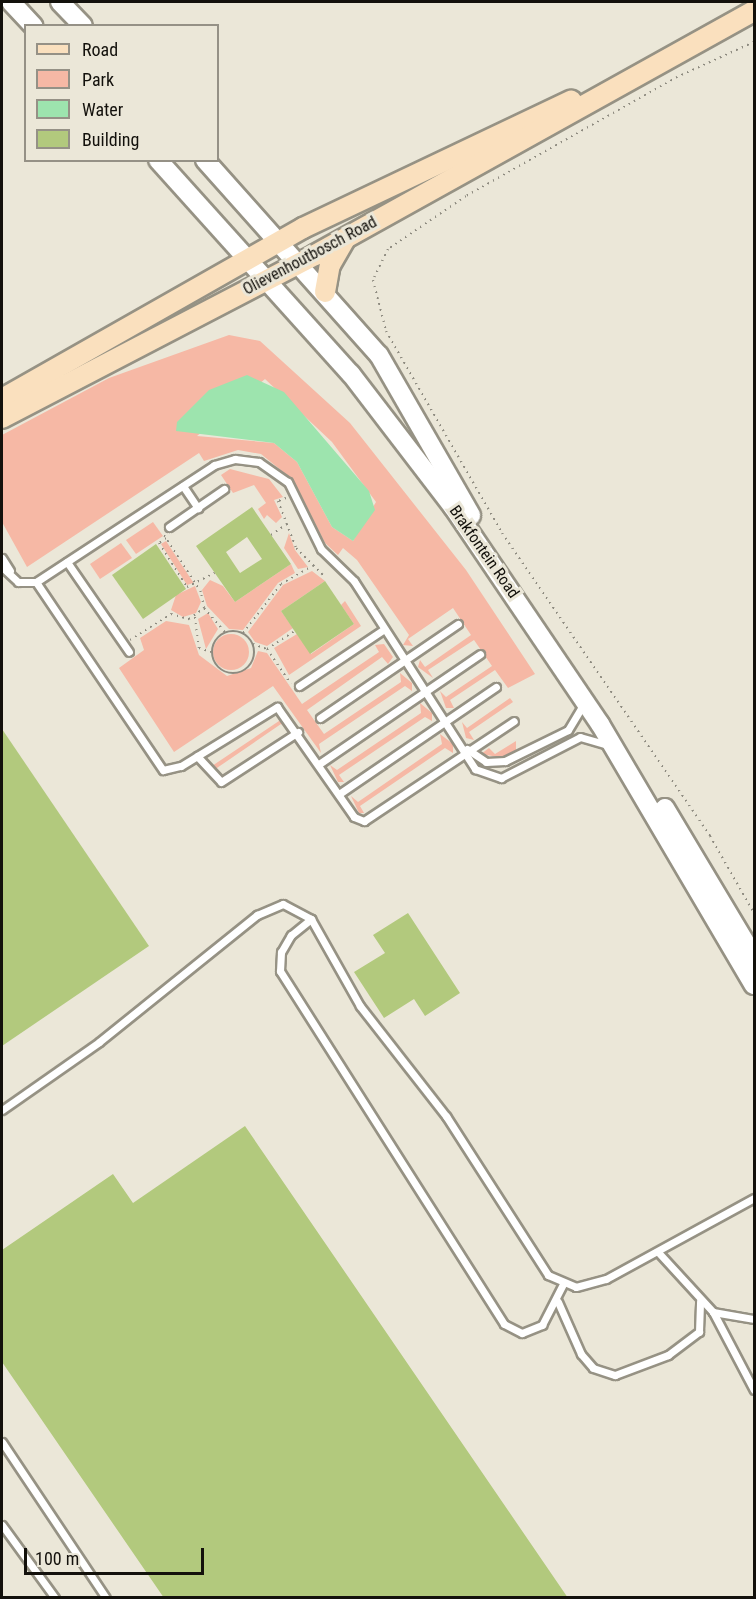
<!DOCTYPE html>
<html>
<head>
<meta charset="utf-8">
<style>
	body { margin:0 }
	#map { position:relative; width:756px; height:1599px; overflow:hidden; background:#ebe7d8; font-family:"Roboto Condensed",sans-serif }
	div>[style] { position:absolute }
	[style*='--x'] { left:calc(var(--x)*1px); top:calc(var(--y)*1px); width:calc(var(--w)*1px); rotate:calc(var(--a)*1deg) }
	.green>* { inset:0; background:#f6b8a5 }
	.round { border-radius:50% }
	.water>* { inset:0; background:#9de4ae }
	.building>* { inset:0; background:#b2c97d }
	.path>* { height:2px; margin-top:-1px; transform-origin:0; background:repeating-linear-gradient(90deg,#8e8b80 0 1.5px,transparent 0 6px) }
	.path>.ring { margin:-1px; padding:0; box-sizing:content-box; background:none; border:2px solid #8e8b80; border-radius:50% }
	.roads { filter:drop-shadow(2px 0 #969284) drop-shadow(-2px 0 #969284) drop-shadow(0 2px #969284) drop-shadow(0 -2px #969284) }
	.service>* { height:7px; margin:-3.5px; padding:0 3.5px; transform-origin:3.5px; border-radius:3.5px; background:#fff }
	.tertiary>* { height:18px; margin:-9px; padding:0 9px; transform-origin:9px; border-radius:9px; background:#fff }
	.secondary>* { height:20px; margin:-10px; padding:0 10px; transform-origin:10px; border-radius:10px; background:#fae0be }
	span { translate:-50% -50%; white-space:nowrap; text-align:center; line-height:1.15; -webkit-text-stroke:6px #ebe7d8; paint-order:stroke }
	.street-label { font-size:16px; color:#13110c }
	.frame { position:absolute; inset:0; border:3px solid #13110c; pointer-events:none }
	.legend { position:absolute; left:24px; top:24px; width:195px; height:138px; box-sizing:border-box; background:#ebe7d8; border:2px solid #959186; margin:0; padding:8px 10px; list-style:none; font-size:18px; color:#13110c }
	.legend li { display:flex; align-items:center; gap:12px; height:30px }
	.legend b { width:30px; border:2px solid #959186 }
	.scale { position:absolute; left:24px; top:1548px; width:180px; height:27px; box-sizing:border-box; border:3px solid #13110c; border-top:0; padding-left:8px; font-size:18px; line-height:21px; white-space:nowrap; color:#13110c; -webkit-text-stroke:4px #ebe7d8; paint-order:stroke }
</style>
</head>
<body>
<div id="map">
	<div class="green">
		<i style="clip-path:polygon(evenodd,229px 335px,260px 341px,350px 423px,466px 570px,535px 674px,508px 688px,495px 670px,450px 700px,454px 708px,446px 708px,440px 691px,446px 697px,492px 666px,474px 640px,428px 670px,433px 678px,418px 667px,420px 660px,425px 667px,471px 635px,453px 608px,408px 639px,413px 646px,403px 645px,409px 635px,357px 560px,343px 548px,338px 555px,325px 543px,293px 480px,261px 454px,238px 450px,204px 461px,199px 453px,27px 567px,2px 522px,2px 435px,109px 378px,229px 335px,265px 379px,332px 442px,376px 502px,353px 541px,332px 527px,297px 462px,274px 443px,197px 436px,265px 379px)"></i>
		<i style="clip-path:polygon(230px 469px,269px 479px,283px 497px,274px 500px,282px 517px,276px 523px,267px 515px,264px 519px,258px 509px,266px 503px,254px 485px,233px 493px,221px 475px)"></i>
		<i style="clip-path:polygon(153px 522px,163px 536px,136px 554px,126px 540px)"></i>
		<i style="clip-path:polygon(289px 533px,295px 550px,308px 567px,298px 569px,284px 548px)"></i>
		<i style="clip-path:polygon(166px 541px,193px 582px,193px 583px,187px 585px,161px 544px)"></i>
		<i style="clip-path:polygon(121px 543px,132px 558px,100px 579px,90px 564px)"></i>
		<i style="clip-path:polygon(291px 564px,295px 573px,278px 583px,243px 630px,229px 629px,207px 606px,202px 590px,210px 580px,223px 586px,235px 602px)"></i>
		<i style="clip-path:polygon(312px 571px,325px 581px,281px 611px,293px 628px,267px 646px,255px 642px,248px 632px,283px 585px)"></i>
		<i style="clip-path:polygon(195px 586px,201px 602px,196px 613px,183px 617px,171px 610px,176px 595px)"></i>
		<i style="clip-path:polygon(345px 601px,361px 626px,289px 675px,274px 648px,297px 634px,311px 654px,354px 624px,341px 605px)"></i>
		<i style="clip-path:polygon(208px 613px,218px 629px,206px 649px,198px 619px)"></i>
		<i style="clip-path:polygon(166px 621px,189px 625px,199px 655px,227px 676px,251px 668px,258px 651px,267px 653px,302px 704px,379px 652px,375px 645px,384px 644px,393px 657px,388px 664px,382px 657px,307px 710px,324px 734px,401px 682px,400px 673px,412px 683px,412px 691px,405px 686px,319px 744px,321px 753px,273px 686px,174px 752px,119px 668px,144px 650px,140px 638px)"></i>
		<i class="round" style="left:213px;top:634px;width:36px;height:36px"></i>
		<i style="clip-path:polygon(510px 698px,513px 702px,469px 732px,474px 740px,466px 738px,462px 722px,467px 728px)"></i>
		<i style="clip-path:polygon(420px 703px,432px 713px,432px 721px,425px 717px,339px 775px,344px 782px,338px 782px,330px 765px,337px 770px,421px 713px)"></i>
		<i style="clip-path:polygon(277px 712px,288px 729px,281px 724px,214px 770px,212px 766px,279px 721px)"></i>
		<i style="clip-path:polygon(440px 734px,453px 744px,453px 753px,445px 748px,360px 806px,364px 813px,359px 813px,351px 796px,358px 802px,442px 744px)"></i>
		<i style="clip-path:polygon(516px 741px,516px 751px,504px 758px,481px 754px,489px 748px,495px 754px)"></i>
	</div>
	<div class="water">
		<i style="clip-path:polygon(247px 375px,284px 392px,369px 491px,375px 510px,353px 541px,332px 527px,297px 462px,274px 443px,176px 431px,177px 422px,209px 390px)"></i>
	</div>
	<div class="building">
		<i style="clip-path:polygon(evenodd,252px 507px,291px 564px,235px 602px,196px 546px,252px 507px,247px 537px,262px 559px,240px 573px,226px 552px,247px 537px)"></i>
		<i style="clip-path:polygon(156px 544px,186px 589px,143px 619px,112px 575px)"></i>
		<i style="clip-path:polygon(325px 581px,354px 624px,310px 654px,281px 611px)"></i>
		<i style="clip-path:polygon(2px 729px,149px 946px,2px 1046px)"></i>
		<i style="clip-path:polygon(408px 913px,460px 993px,425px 1016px,414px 999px,384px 1018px,354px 972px,385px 953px,373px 935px)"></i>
		<i style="clip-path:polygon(245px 1126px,568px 1598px,164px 1598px,2px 1362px,2px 1250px,113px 1174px,133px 1203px)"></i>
	</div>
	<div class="path">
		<i style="--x:754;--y:42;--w:85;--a:155.6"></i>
		<i style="--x:677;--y:77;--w:242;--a:150.6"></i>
		<i style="--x:466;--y:196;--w:94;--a:145.8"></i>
		<i style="--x:388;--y:249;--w:34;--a:116"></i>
		<i style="--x:373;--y:280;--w:53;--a:75.7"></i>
		<i style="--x:386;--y:331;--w:233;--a:60.1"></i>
		<i style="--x:502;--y:533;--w:368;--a:55.5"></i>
		<i style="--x:710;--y:836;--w:89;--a:60.3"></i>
		<i style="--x:286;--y:498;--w:9;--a:159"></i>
		<i style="--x:278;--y:501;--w:50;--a:69"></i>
		<i style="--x:296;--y:548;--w:40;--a:45"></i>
		<i style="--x:271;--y:535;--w:19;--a:-35"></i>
		<i style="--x:166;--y:538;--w:9;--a:144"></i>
		<i style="--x:159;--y:543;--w:52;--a:57.5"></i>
		<i style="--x:187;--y:587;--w:31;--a:-27"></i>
		<i style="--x:204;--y:608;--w:32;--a:49"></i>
		<i style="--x:195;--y:617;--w:31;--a:83"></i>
		<i style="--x:199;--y:648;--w:13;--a:18"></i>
		<i class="ring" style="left:212px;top:631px;width:40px;height:40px"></i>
		<i style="--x:243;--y:633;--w:62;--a:-52.2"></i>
		<i style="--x:281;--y:584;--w:36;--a:-30"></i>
		<i style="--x:130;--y:640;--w:49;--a:-32.4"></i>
		<i style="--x:171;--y:614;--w:19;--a:16"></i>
		<i style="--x:189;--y:619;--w:19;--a:-36"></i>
		<i style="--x:204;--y:608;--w:16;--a:-101"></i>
		<i style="--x:201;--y:592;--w:68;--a:-123"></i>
		<i style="--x:253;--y:644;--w:15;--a:20"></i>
		<i style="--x:267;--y:649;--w:33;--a:-33"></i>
		<i style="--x:267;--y:649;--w:42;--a:55.6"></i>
	</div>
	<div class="roads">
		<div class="service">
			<i style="--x:183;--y:486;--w:27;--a:56"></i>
			<i style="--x:169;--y:527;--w:67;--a:-34.6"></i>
			<i style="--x:2;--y:558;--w:15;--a:58"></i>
			<i style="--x:67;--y:562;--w:109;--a:55.4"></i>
			<i style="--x:2;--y:567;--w:22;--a:43"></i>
			<i style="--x:18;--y:582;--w:18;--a:0"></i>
			<i style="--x:36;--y:582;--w:213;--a:-33.3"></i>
			<i style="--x:214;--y:465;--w:22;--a:-16"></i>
			<i style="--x:235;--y:459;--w:24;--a:7"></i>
			<i style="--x:259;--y:462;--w:35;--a:35"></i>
			<i style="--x:288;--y:482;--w:75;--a:63.8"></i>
			<i style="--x:321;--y:549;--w:46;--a:44.1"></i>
			<i style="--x:354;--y:581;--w:224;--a:57.2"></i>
			<i style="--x:475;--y:769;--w:28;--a:19"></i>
			<i style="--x:501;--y:778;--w:89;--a:-27.4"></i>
			<i style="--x:580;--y:737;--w:25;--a:16"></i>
			<i style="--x:36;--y:582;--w:227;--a:56"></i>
			<i style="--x:163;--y:770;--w:18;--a:-13"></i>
			<i style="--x:181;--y:766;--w:113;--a:-31.6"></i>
			<i style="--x:277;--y:707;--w:134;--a:55"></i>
			<i style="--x:354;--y:817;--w:11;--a:22"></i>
			<i style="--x:364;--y:821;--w:180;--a:-33.7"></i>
			<i style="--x:299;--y:686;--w:101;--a:-33.7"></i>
			<i style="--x:320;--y:718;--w:167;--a:-34.3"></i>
			<i style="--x:467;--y:749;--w:23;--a:34"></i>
			<i style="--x:486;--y:762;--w:19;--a:-3"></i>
			<i style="--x:505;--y:761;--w:70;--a:-26.2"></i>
			<i style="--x:568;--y:730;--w:29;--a:-59"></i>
			<i style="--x:197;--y:756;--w:35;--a:47"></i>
			<i style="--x:221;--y:782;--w:92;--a:-33"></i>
			<i style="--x:319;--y:764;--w:195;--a:-34.3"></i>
			<i style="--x:339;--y:794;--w:190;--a:-34.3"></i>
			<i style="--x:311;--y:919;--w:26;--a:141"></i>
			<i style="--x:291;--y:935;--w:20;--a:120"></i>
			<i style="--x:281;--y:952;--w:19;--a:93"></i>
			<i style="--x:280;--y:971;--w:418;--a:57.6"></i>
			<i style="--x:504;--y:1324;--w:20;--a:27"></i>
			<i style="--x:522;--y:1333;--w:22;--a:-22"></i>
			<i style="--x:542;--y:1325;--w:46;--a:-62.9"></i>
			<i style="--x:2;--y:1110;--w:118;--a:-35"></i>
			<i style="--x:99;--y:1042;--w:203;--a:-38.8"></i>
			<i style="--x:257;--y:915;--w:28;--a:-23"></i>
			<i style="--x:283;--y:904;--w:32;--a:28"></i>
			<i style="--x:311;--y:919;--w:100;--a:60.6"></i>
			<i style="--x:360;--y:1006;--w:140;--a:52"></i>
			<i style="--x:446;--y:1116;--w:189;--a:57.3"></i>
			<i style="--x:548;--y:1275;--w:30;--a:23"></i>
			<i style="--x:576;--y:1287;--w:31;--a:-15"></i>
			<i style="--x:606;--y:1279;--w:169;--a:-28.7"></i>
			<i style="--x:658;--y:1252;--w:81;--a:47.5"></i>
			<i style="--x:713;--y:1312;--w:42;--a:9.7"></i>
			<i style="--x:558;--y:1302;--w:57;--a:66.1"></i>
			<i style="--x:581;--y:1354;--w:18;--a:49"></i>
			<i style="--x:593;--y:1368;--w:23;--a:18"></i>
			<i style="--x:615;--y:1375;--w:57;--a:-20.7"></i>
			<i style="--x:668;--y:1355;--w:39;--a:-37"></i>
			<i style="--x:699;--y:1332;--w:31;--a:-88"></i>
			<i style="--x:713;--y:1312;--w:88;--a:62.3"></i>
			<i style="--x:2;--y:1442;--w:187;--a:56.3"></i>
			<i style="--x:2;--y:1525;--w:90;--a:54"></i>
		</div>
		<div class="tertiary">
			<i style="--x:11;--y:2;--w:33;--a:47"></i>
			<i style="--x:60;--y:2;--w:33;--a:46"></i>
			<i style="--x:158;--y:160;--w:288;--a:48"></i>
			<i style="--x:351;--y:374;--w:168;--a:52.5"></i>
			<i style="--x:453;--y:507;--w:262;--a:55.9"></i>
			<i style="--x:600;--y:724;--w:303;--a:59.5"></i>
			<i style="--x:205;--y:160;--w:261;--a:48.3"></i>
			<i style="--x:379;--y:355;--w:185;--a:60.1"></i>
			<i style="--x:665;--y:808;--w:174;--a:59.1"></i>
		</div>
		<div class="secondary">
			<i style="--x:325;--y:292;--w:27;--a:-80"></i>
			<i style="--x:330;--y:265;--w:30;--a:-60"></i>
			<i style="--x:2;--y:399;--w:346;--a:-29.6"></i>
			<i style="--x:303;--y:228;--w:297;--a:-25.4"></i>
			<i style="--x:2;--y:418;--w:353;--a:-27.5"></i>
			<i style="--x:315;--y:255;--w:502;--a:-29.07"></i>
		</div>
	</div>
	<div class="street-label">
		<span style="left:310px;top:256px;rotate:-28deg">Olievenhoutbosch Road</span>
		<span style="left:484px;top:552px;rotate:55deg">Brakfontein Road</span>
	</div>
	<div class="frame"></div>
	<ul class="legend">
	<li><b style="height:8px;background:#fae0be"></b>Road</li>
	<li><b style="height:16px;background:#f6b8a5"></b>Park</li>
	<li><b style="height:16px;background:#9de4ae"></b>Water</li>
	<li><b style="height:16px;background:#b2c97d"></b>Building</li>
	</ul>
	<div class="scale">100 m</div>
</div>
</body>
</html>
